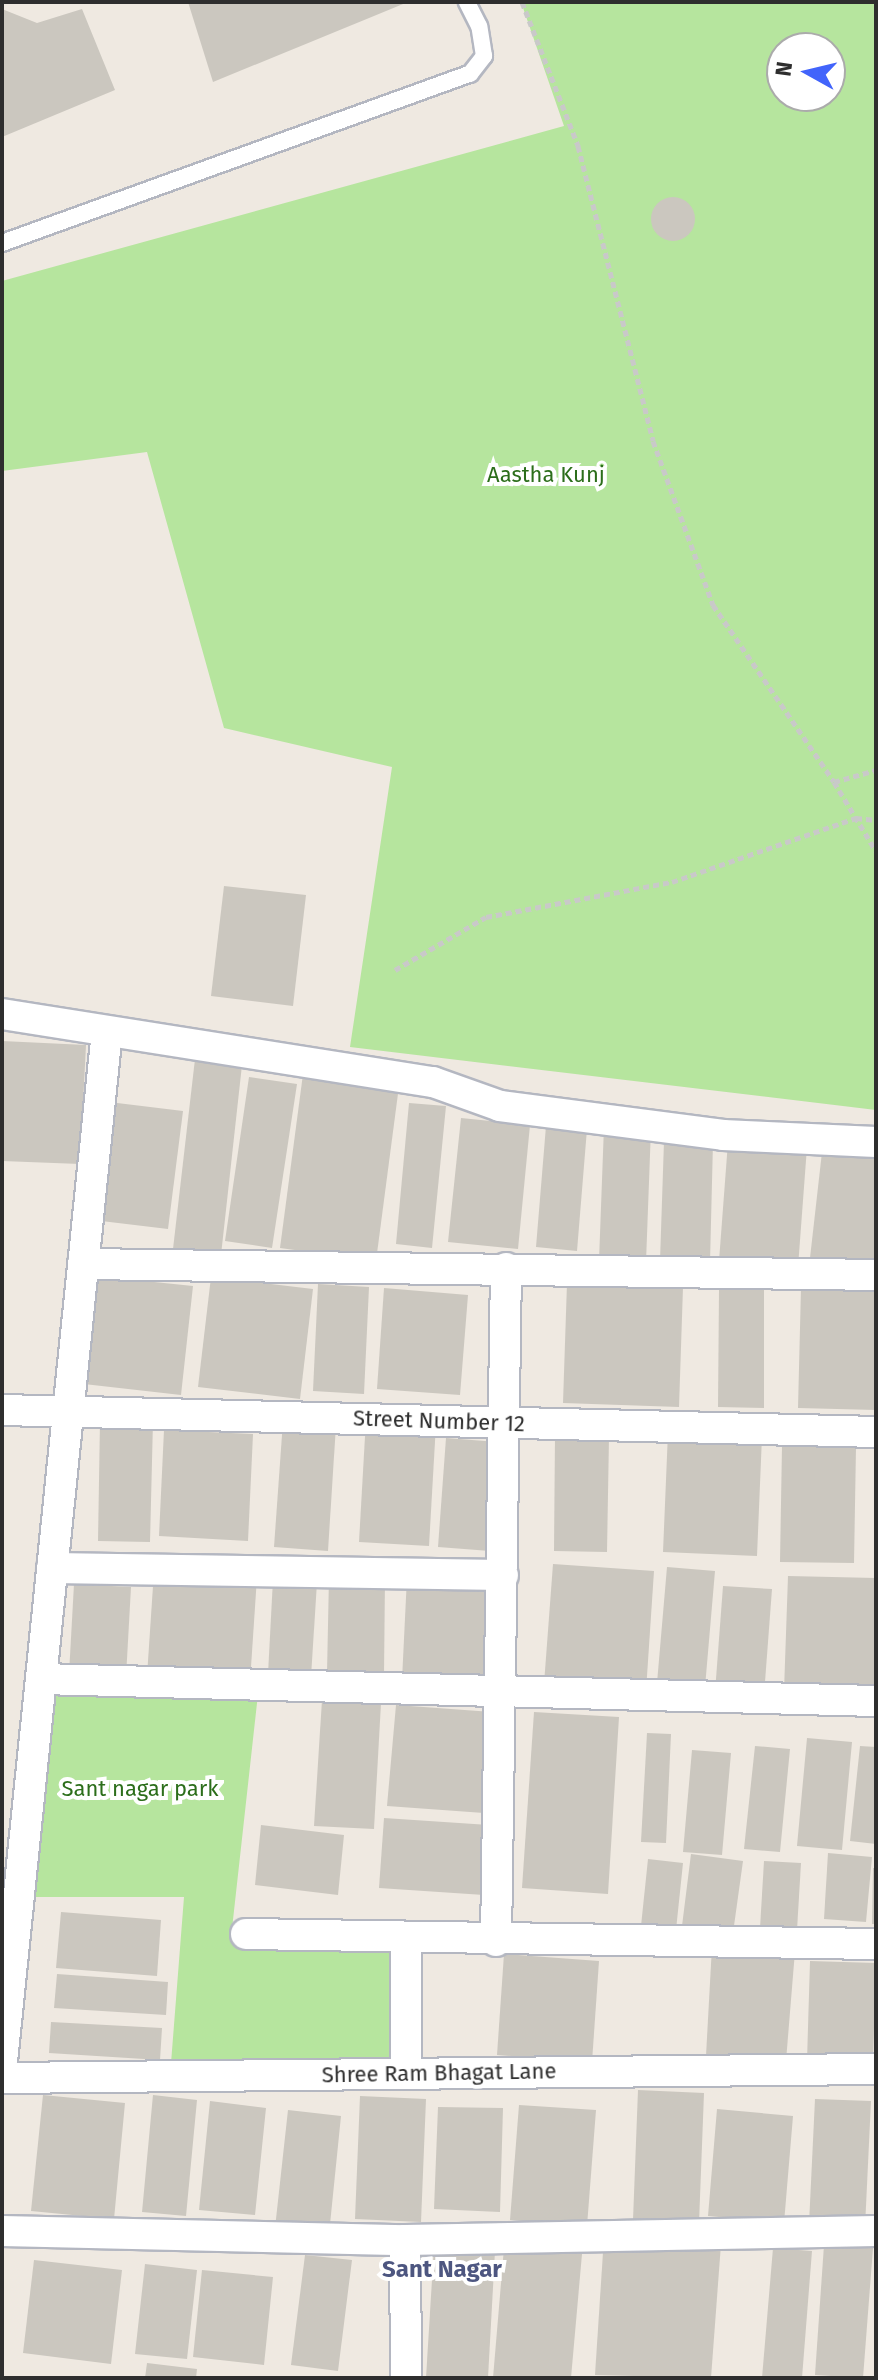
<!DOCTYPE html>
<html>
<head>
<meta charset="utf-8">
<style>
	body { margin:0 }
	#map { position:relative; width:878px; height:2380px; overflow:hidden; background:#efe9e1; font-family:"Fira Sans",sans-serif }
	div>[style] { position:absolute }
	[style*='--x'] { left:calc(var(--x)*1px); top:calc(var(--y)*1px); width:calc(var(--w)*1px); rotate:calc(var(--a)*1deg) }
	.green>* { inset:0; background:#b6e59e }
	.building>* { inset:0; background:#cbc7bf }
	.round { border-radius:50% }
	.path>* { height:5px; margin-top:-2.5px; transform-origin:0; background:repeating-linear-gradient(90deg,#c9c9c9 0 6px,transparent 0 10px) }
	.roads { filter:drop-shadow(2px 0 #b4b7c1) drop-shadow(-2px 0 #b4b7c1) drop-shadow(0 2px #b4b7c1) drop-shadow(0 -2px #b4b7c1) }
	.service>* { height:16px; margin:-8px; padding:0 8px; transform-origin:8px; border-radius:8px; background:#fff }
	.minor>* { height:30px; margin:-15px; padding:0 15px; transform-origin:15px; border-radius:15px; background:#fff }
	span { translate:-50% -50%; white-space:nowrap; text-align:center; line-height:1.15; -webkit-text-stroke:8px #fff; paint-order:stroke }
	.park-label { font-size:22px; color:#2c6e1b }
	.street-label { font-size:22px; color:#2e2e2e }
	.neighbourhood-label { font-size:24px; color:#4d5680; font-weight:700 }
	.frame { position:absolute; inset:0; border:4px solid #2e2e2e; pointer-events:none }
	.north { position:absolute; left:766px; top:32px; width:80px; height:80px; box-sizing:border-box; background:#fff; border:2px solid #ababab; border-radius:50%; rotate:278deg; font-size:22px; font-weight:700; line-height:32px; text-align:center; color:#2e2e2e }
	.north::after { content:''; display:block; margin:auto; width:28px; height:36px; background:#4264fb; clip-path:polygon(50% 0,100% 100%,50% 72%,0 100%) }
</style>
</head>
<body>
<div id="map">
	<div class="green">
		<i style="clip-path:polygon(evenodd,521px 2px,876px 2px,876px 1110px,350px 1047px,392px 767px,224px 728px,147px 452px,2px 471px,2px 281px,564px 126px,521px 2px,782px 48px,830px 48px,830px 96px,782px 96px,782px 48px)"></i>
		<i style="clip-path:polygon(41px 1679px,259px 1685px,231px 1938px,404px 1951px,406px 2073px,170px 2076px,184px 1897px,19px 1897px)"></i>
	</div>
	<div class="building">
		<i style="clip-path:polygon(188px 2px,408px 2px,213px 82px)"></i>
		<i style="clip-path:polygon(2px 9px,37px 23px,82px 9px,115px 90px,2px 137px)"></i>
		<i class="round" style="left:651px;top:197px;width:44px;height:44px"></i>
		<i style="clip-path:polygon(224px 886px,306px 895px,293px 1006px,211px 996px)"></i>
		<i style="clip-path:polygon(2px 1041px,86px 1045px,80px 1164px,2px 1161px)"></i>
		<i style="clip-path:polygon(195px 1059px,242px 1065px,221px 1255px,173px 1249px)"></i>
		<i style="clip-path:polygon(303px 1074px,399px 1086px,376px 1261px,280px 1248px)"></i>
		<i style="clip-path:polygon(249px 1077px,297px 1084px,272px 1248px,225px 1241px)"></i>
		<i style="clip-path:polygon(109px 1102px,183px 1111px,168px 1229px,93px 1220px)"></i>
		<i style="clip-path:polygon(409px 1103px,446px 1106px,432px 1248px,396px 1244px)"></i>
		<i style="clip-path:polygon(461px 1118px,530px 1125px,518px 1249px,448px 1242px)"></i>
		<i style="clip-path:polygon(546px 1126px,587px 1129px,577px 1251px,536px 1247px)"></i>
		<i style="clip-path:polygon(604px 1126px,651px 1128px,646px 1262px,599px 1261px)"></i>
		<i style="clip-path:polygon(664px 1141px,713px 1142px,710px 1262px,660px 1261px)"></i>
		<i style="clip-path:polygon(728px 1142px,807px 1147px,798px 1267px,719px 1261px)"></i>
		<i style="clip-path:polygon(822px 1152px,876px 1158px,876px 1266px,810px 1258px)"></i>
		<i style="clip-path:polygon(96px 1276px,193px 1286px,181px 1395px,84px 1384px)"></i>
		<i style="clip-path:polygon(211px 1277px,313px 1289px,300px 1399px,198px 1387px)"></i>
		<i style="clip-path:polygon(567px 1283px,683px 1287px,679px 1407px,563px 1403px)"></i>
		<i style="clip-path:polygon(318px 1284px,369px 1287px,364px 1394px,313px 1391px)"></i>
		<i style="clip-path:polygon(384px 1288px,468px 1295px,460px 1395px,377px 1389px)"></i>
		<i style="clip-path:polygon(801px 1288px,876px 1290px,876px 1410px,798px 1408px)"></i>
		<i style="clip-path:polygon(719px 1290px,764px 1290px,764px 1408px,718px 1407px)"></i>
		<i style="clip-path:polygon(366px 1419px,436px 1424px,429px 1546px,359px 1542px)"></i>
		<i style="clip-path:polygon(100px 1421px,153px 1421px,150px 1542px,98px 1541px)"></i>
		<i style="clip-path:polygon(283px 1421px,336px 1425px,328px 1551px,274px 1547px)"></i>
		<i style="clip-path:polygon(164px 1430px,253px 1434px,248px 1541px,159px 1536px)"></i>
		<i style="clip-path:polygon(668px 1432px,762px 1436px,757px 1556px,663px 1552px)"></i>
		<i style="clip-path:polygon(555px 1436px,609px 1437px,607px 1552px,554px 1551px)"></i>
		<i style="clip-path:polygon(446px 1438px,498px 1442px,490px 1551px,438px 1547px)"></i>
		<i style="clip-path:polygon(782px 1446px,856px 1447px,854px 1563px,780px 1562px)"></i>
		<i style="clip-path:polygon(553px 1564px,654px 1571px,646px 1691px,544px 1684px)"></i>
		<i style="clip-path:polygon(667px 1567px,715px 1571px,705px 1687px,657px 1683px)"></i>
		<i style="clip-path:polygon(154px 1571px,257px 1577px,250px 1682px,147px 1676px)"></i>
		<i style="clip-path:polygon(788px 1576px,876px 1578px,876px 1694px,784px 1691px)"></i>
		<i style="clip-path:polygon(329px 1577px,385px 1577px,384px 1675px,327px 1673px)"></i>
		<i style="clip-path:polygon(407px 1577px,498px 1582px,494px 1685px,402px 1680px)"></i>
		<i style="clip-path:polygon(273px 1579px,317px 1582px,311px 1677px,268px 1674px)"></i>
		<i style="clip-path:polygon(74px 1584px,131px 1587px,126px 1677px,69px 1674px)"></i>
		<i style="clip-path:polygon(723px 1586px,772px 1589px,764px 1695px,715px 1692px)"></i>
		<i style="clip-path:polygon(322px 1700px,381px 1703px,374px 1829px,314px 1826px)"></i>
		<i style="clip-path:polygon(396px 1705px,492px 1712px,484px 1813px,387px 1806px)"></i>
		<i style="clip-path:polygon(534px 1712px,619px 1717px,608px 1894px,522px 1888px)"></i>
		<i style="clip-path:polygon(647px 1733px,671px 1734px,666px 1843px,641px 1842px)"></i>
		<i style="clip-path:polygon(807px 1738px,852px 1742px,842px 1850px,797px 1846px)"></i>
		<i style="clip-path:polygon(755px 1746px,790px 1749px,780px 1852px,744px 1849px)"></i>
		<i style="clip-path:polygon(860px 1746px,876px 1747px,876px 1844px,850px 1841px)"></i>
		<i style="clip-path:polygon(692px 1750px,731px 1753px,722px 1855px,683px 1852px)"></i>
		<i style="clip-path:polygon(384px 1818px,489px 1825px,484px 1895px,379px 1888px)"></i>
		<i style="clip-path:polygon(261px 1825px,344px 1835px,338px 1895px,255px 1885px)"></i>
		<i style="clip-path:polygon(828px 1853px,872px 1857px,866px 1922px,824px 1919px)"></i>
		<i style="clip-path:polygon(691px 1854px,743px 1861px,733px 1933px,682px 1926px)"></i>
		<i style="clip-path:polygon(648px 1859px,683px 1863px,676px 1930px,641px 1926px)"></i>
		<i style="clip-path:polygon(764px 1861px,801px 1863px,797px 1930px,760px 1928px)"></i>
		<i style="clip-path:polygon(873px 1868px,876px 1868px,876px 1924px,872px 1924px)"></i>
		<i style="clip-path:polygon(61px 1912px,161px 1920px,157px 1976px,56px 1968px)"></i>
		<i style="clip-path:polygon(712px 1946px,795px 1951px,786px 2061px,706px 2056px)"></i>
		<i style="clip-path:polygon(504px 1954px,599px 1961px,592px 2062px,497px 2055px)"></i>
		<i style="clip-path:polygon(810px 1961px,876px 1963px,873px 2061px,807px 2061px)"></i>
		<i style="clip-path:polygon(57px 1974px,168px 1982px,166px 2015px,54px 2008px)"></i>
		<i style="clip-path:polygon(51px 2022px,162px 2028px,160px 2060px,49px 2053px)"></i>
		<i style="clip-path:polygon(638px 2090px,704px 2093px,699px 2223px,633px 2220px)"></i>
		<i style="clip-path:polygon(43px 2095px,125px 2103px,114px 2219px,31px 2211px)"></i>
		<i style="clip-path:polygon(153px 2095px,197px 2100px,186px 2216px,142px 2212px)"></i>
		<i style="clip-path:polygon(360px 2096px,426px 2099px,421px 2222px,355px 2219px)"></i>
		<i style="clip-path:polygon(815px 2099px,871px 2101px,865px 2227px,809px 2224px)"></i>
		<i style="clip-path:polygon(210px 2101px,266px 2108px,255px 2215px,199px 2210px)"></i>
		<i style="clip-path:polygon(519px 2105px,596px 2110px,587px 2226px,510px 2220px)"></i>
		<i style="clip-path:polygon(438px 2107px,503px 2108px,500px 2212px,434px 2209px)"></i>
		<i style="clip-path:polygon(717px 2109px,793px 2116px,784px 2223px,708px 2216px)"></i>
		<i style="clip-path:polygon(288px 2110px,341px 2116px,329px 2234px,275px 2228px)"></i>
		<i style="clip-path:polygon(604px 2237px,721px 2244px,711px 2378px,595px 2375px)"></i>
		<i style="clip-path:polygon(824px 2245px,873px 2248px,863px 2378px,815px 2375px)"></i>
		<i style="clip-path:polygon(434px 2247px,495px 2251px,488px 2378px,426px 2378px)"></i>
		<i style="clip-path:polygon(504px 2248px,582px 2254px,571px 2378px,493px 2378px)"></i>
		<i style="clip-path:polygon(773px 2248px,812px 2251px,802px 2378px,762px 2378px)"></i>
		<i style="clip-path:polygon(305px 2255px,352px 2260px,338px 2371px,291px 2365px)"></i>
		<i style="clip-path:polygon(34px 2260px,122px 2270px,111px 2364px,23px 2353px)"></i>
		<i style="clip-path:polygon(145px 2264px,197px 2270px,187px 2359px,135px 2354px)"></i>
		<i style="clip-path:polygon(202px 2270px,273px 2277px,264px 2365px,193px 2357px)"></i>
		<i style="clip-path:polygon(147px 2363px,197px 2369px,196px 2378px,145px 2378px)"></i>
	</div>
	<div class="path">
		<i style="--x:522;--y:2;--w:155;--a:68.7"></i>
		<i style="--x:578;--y:146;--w:304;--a:75.7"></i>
		<i style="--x:653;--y:441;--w:175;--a:69.9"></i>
		<i style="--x:713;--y:605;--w:214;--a:55.6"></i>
		<i style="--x:834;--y:782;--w:44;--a:-15.9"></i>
		<i style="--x:834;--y:782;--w:81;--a:58.7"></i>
		<i style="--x:395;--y:970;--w:105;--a:-30.2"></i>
		<i style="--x:486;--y:917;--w:189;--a:-10.7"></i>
		<i style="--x:672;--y:882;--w:195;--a:-19.2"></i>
		<i style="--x:856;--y:818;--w:20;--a:6"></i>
	</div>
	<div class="roads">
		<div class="service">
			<i style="--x:2;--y:243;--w:498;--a:-19.9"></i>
			<i style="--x:470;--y:74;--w:23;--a:-52"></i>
			<i style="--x:484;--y:56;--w:30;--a:-99"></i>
			<i style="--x:479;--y:26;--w:27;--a:-117"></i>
		</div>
		<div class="minor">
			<i style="--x:2;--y:1014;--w:436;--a:9"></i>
			<i style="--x:433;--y:1082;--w:71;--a:19.7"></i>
			<i style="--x:500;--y:1106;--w:225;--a:7.4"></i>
			<i style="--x:723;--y:1135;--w:153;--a:2.6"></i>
			<i style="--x:83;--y:1264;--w:793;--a:0.79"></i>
			<i style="--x:2;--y:1410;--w:874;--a:1.44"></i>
			<i style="--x:52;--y:1568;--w:451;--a:0.9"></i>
			<i style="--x:41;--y:1679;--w:835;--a:1.51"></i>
			<i style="--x:246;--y:1934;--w:630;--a:0.91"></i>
			<i style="--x:406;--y:1938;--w:135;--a:90"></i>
			<i style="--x:496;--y:1941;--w:673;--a:-89.15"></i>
			<i style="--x:2;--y:2061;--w:1035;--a:-84.18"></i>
			<i style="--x:2;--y:2078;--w:874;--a:-0.59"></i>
			<i style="--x:2;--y:2231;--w:403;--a:1.3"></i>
			<i style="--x:405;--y:2240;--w:471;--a:-1.1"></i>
			<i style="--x:405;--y:2240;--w:138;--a:89.6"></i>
		</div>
	</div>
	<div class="park-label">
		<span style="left:546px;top:475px">Aastha Kunj</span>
		<span style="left:140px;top:1789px">Sant nagar park</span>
	</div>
	<div class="street-label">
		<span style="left:439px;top:1421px;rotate:2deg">Street Number 12</span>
		<span style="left:439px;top:2073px;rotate:-1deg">Shree Ram Bhagat Lane</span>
	</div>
	<div class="neighbourhood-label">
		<span style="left:442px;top:2270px">Sant Nagar</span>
	</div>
	<div class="frame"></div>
	<div class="north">N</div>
</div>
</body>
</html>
